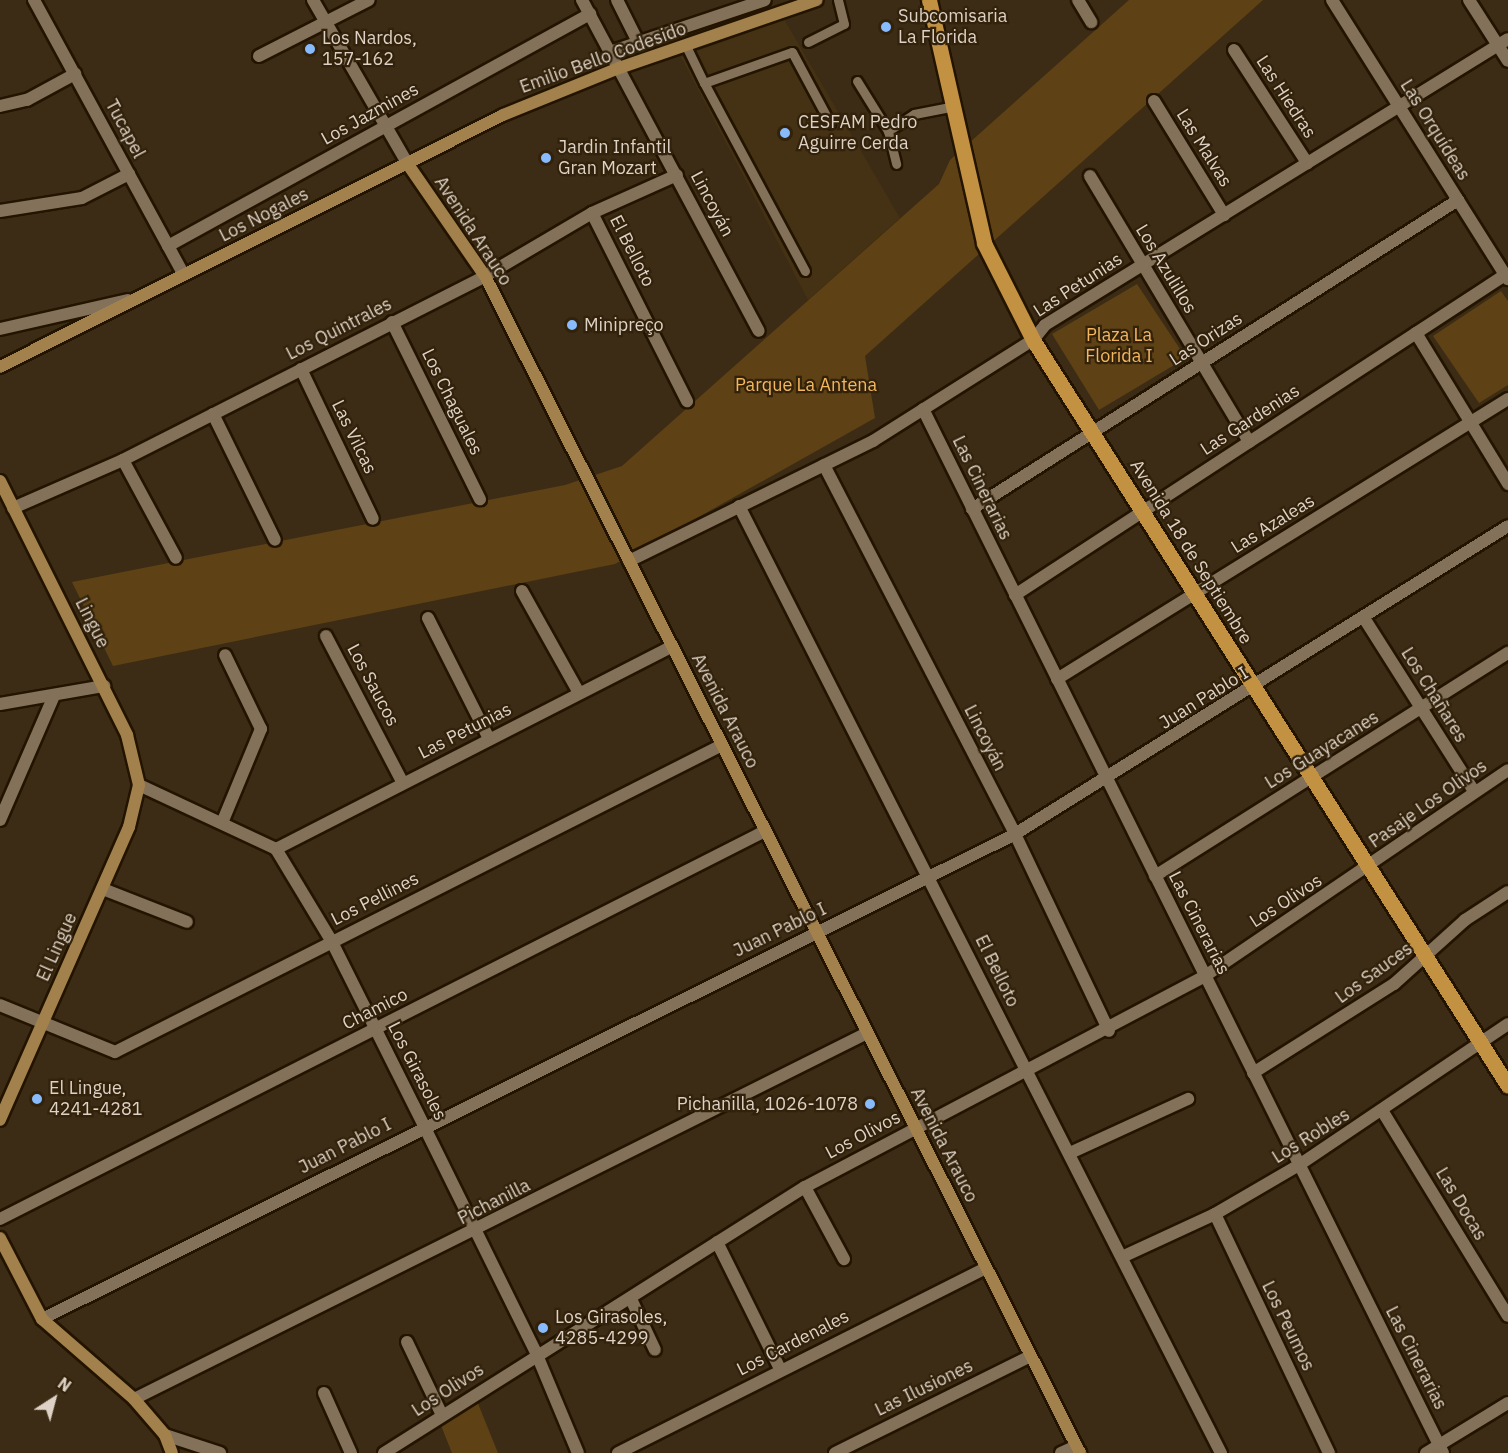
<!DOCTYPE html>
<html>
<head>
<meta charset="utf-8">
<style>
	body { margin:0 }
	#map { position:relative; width:1508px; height:1453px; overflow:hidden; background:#3c2c15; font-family:"IBM Plex Sans",sans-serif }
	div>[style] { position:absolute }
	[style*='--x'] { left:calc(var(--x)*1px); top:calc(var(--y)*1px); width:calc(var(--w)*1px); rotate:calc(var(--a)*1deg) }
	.built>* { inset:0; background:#453113 }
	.green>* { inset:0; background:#5e4114 }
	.roads { filter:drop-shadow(2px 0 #231400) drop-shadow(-2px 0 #231400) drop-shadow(0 2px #231400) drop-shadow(0 -2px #231400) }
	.lane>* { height:9px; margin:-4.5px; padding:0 4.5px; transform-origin:4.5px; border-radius:4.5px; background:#837159 }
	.street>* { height:12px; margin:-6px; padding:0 6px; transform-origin:6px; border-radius:6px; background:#837159 }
	.secondary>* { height:12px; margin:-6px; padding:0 6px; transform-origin:6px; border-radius:6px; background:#a2814d }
	.primary>* { height:15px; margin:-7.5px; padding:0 7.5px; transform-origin:7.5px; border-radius:7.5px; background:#c29142 }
	.dots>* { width:16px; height:16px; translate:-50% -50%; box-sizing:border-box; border:3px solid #32220b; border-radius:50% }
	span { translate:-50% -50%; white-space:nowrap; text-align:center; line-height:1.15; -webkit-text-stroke:4.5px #32220b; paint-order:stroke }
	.poi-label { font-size:18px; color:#ddd2c5 }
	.left { translate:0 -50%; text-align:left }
	.right { translate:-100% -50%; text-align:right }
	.street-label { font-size:18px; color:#ddd2c5 }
	.park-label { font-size:18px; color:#f4b75e }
	.north { position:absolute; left:24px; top:1369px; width:60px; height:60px; -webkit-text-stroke:4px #32220b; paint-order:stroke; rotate:36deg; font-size:16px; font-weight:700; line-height:24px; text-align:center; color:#ddd2c5 }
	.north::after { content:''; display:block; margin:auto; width:21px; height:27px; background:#ddd2c5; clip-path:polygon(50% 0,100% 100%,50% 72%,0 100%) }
</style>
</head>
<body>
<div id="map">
	<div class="built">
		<i style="clip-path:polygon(784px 19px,900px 218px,808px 300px,681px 57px)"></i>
	</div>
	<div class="green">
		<i style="clip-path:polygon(1129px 0,1263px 0,865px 356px,875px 418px,615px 564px,113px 666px,72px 582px,565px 485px,622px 466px,939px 184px,950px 160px)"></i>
		<i style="clip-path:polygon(1137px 284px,1186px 358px,1099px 410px,1052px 334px)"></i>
		<i style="clip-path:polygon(1501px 291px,1508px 301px,1508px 385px,1479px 403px,1433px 336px)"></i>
		<i style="clip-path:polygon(477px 1401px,498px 1453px,452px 1453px,440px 1423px)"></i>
	</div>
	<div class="roads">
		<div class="lane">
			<i style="--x:808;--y:42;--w:40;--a:-26.6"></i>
			<i style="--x:844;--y:24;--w:25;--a:-104"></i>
			<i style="--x:686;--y:46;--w:41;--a:64.1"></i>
			<i style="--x:857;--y:81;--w:59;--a:58.2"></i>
			<i style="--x:888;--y:131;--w:31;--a:-33"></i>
			<i style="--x:914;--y:114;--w:38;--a:-11"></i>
			<i style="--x:888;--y:131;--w:34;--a:76"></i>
			<i style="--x:805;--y:271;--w:213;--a:-118.2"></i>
			<i style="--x:704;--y:83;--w:93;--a:-19.4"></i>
			<i style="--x:792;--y:52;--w:81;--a:61.8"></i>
		</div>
		<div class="street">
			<i style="--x:34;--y:0;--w:313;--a:61.4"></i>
			<i style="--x:313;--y:0;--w:188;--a:60"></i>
			<i style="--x:582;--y:0;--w:375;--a:61.9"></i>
			<i style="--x:617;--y:0;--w:47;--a:63.4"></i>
			<i style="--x:1078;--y:0;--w:26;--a:59"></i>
			<i style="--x:1332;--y:0;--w:330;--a:57.8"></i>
			<i style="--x:1469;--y:0;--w:72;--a:57.4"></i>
			<i style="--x:1234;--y:50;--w:135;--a:57.1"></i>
			<i style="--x:610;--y:52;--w:163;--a:-18.5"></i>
			<i style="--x:259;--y:56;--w:123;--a:-27"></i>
			<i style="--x:1154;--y:101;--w:134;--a:58.4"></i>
			<i style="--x:0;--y:106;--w:28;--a:-13"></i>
			<i style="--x:27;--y:100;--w:55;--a:-28.4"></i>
			<i style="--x:1090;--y:176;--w:310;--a:59.1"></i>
			<i style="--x:0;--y:211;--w:83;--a:-9"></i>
			<i style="--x:82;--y:198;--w:53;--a:-27.1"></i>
			<i style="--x:592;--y:213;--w:211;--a:63.2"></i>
			<i style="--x:168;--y:246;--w:482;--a:-28.8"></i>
			<i style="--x:392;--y:322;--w:198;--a:63.6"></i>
			<i style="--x:0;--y:329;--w:131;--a:-12.8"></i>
			<i style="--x:1416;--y:333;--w:177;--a:58.6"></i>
			<i style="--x:301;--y:369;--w:166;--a:64.4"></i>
			<i style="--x:923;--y:409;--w:1166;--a:63.52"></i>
			<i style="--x:213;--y:414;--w:140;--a:63.8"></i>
			<i style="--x:123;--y:460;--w:111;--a:61.6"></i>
			<i style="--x:824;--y:465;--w:416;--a:62.6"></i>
			<i style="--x:1015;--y:834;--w:218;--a:64.5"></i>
			<i style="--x:739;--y:506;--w:1063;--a:63.03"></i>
			<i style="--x:13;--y:508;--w:120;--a:-23.6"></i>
			<i style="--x:123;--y:460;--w:406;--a:-26.9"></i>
			<i style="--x:485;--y:276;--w:124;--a:-30.5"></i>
			<i style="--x:592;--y:213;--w:93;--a:-24.1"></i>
			<i style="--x:972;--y:509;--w:576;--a:-32.45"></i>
			<i style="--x:629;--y:561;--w:272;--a:-26.2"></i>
			<i style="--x:873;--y:441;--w:189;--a:-32.3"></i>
			<i style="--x:1033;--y:340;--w:19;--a:-51"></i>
			<i style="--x:1045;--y:325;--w:544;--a:-31.7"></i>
			<i style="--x:522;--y:591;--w:117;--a:60.8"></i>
			<i style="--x:1015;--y:595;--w:585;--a:-33.15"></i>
			<i style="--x:428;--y:618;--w:136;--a:63.2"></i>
			<i style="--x:1364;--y:618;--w:205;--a:57.6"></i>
			<i style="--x:326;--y:636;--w:166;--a:62.4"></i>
			<i style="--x:1057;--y:679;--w:531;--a:-31.83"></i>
			<i style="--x:0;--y:704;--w:106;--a:-9.8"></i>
			<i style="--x:139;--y:785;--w:151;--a:25"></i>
			<i style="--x:276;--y:849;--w:106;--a:58.9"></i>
			<i style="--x:331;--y:940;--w:208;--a:63.4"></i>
			<i style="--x:424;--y:1126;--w:255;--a:63.7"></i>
			<i style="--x:537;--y:1355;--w:106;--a:67.3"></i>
			<i style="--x:0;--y:820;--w:135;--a:-66.5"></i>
			<i style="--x:222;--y:823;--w:102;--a:-67.5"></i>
			<i style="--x:261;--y:729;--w:82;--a:-115.9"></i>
			<i style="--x:276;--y:849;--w:445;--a:-27.1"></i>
			<i style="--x:1155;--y:876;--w:418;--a:-32.3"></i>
			<i style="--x:103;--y:889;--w:90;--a:21.4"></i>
			<i style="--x:0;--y:1005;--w:124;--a:22.2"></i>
			<i style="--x:115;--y:1052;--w:680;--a:-26.83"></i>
			<i style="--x:1253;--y:1073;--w:167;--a:-32.3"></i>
			<i style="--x:1394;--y:984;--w:96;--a:-42"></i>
			<i style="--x:1465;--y:920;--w:51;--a:-33.1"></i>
			<i style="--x:1383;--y:1112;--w:239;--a:58.5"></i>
			<i style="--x:1070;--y:1153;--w:130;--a:-24.6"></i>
			<i style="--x:805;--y:1187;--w:82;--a:61.6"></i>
			<i style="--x:1215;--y:1214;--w:265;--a:64.5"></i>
			<i style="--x:0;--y:1219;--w:858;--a:-26.89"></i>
			<i style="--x:717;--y:1242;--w:142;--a:63.6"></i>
			<i style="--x:1122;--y:1257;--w:102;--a:-24.8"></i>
			<i style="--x:1215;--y:1214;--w:97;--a:-30.3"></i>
			<i style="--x:1299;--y:1165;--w:252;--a:-34"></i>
			<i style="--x:631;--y:1299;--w:56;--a:64.8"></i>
			<i style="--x:42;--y:1319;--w:1087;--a:-26.49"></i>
			<i style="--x:1015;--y:834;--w:581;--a:-31.99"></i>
			<i style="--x:407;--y:1342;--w:81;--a:64.4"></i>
			<i style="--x:324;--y:1393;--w:66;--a:65.8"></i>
			<i style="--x:134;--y:1399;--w:819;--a:-26.53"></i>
			<i style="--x:165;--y:1435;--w:58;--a:18.1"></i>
			<i style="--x:384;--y:1453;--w:498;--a:-32.3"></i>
			<i style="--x:805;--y:1187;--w:452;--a:-27.8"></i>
			<i style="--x:1205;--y:976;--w:366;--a:-34.2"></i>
			<i style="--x:618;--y:1453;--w:412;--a:-26.7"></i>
			<i style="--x:835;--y:1453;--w:218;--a:-26.4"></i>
			<i style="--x:1061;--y:1453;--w:17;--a:-25"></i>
			<i style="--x:1426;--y:1453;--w:96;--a:-31.4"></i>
		</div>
		<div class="secondary">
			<i style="--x:407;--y:163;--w:137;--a:55.4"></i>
			<i style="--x:485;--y:276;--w:1319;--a:63.18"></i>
			<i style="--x:0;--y:367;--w:563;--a:-26.61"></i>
			<i style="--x:503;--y:115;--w:125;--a:-22.1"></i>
			<i style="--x:619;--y:68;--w:209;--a:-19"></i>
			<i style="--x:0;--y:481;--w:284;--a:63.4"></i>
			<i style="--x:127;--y:735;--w:51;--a:76.5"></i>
			<i style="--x:139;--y:785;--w:43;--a:103.4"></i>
			<i style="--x:129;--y:827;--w:320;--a:113.8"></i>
			<i style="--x:0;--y:1238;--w:91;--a:62.6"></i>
			<i style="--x:42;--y:1319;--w:122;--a:41"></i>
			<i style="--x:134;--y:1399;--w:48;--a:49.3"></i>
			<i style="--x:165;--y:1435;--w:19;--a:69"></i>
		</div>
		<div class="primary">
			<i style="--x:929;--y:0;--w:249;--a:77.2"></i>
			<i style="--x:984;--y:243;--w:109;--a:63.2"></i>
			<i style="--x:1033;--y:340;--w:884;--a:57.51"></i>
		</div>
	</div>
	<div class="dots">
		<i style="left:886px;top:27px;background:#88bbfc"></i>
		<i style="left:310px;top:49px;background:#88bbfc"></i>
		<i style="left:785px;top:133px;background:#88bbfc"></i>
		<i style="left:546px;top:158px;background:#88bbfc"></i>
		<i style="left:572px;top:325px;background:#88bbfc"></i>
		<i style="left:37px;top:1099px;background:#88bbfc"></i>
		<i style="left:870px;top:1104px;background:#88bbfc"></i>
		<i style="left:543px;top:1328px;background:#88bbfc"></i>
	</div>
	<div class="poi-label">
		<span class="left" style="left:898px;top:27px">Subcomisaria<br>La Florida</span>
		<span class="left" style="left:322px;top:49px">Los Nardos,<br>157-162</span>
		<span class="left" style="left:798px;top:133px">CESFAM Pedro<br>Aguirre Cerda</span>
		<span class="left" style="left:558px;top:158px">Jardin Infantil<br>Gran Mozart</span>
		<span class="left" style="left:584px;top:325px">Minipreço</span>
		<span class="left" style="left:49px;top:1099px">El Lingue,<br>4241-4281</span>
		<span class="right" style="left:858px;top:1104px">Pichanilla, 1026-1078</span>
		<span class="left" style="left:555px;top:1328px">Los Girasoles,<br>4285-4299</span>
	</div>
	<div class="street-label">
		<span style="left:603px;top:58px;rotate:-20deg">Emilio Bello Codesido</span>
		<span style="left:1286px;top:97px;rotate:57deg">Las Hiedras</span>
		<span style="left:370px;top:114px;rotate:-29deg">Los Jazmines</span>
		<span style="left:125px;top:129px;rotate:62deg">Tucapel</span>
		<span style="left:1435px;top:130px;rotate:58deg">Las Orquídeas</span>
		<span style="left:1204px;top:148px;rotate:58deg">Las Malvas</span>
		<span style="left:712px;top:204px;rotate:62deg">Lincoyán</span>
		<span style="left:264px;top:215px;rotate:-27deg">Los Nogales</span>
		<span style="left:473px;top:231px;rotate:57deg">Avenida Arauco</span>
		<span style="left:632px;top:251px;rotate:63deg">El Belloto</span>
		<span style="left:1166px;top:269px;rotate:59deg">Los Azulillos</span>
		<span style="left:1078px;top:285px;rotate:-33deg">Las Petunias</span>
		<span style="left:339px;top:329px;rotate:-27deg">Los Quintrales</span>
		<span style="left:1206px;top:339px;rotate:-33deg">Las Orizas</span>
		<span style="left:452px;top:402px;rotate:64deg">Los Chaguales</span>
		<span style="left:1250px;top:420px;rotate:-33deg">Las Gardenias</span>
		<span style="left:354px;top:437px;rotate:64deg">Las Vilcas</span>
		<span style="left:982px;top:488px;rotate:64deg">Las Cinerarias</span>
		<span style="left:1273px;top:524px;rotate:-32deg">Las Azaleas</span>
		<span style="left:1191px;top:552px;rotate:58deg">Avenida 18 de Septiembre</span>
		<span style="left:92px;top:623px;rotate:63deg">Lingue</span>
		<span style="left:373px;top:685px;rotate:62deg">Los Saucos</span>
		<span style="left:1434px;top:695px;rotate:58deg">Los Chañares</span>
		<span style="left:1204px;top:698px;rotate:-32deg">Juan Pablo I</span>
		<span style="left:725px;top:711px;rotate:63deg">Avenida Arauco</span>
		<span style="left:465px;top:731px;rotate:-27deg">Las Petunias</span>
		<span style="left:985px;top:738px;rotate:63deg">Lincoyán</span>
		<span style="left:1322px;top:750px;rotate:-32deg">Los Guayacanes</span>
		<span style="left:1428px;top:804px;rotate:-35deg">Pasaje Los Olivos</span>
		<span style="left:375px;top:899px;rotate:-27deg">Los Pellines</span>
		<span style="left:1286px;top:901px;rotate:-33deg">Los Olivos</span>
		<span style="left:1199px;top:923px;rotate:63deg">Las Cinerarias</span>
		<span style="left:780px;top:930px;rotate:-26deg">Juan Pablo I</span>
		<span style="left:57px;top:947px;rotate:-66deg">El Lingue</span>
		<span style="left:997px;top:971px;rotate:64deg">El Belloto</span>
		<span style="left:1374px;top:973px;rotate:-36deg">Los Sauces</span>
		<span style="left:375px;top:1009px;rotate:-27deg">Chamico</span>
		<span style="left:417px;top:1071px;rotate:63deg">Los Girasoles</span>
		<span style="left:863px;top:1135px;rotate:-28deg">Los Olivos</span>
		<span style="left:1311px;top:1136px;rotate:-32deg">Los Robles</span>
		<span style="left:944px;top:1145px;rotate:63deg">Avenida Arauco</span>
		<span style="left:345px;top:1146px;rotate:-27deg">Juan Pablo I</span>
		<span style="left:494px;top:1202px;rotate:-27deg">Pichanilla</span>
		<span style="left:1461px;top:1204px;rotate:59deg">Las Docas</span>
		<span style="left:1288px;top:1326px;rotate:64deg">Los Peumos</span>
		<span style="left:793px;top:1343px;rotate:-27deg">Los Cardenales</span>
		<span style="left:1416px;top:1358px;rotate:63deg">Las Cinerarias</span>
		<span style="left:924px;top:1388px;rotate:-26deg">Las Ilusiones</span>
		<span style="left:448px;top:1390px;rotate:-33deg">Los Olivos</span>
	</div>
	<div class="park-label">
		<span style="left:1119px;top:346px">Plaza La<br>Florida I</span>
		<span style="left:806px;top:385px">Parque La Antena</span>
	</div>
	<div class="north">N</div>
</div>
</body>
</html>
